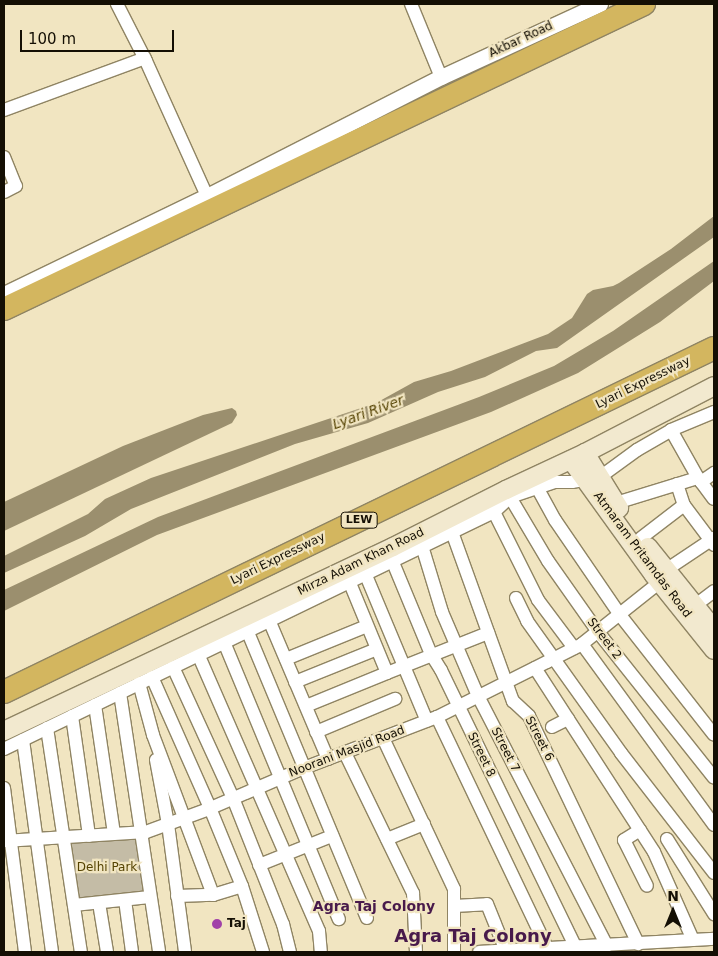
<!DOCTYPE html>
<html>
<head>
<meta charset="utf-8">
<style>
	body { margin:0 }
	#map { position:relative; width:718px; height:956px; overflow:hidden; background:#f1e5c1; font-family:"DejaVu Sans",sans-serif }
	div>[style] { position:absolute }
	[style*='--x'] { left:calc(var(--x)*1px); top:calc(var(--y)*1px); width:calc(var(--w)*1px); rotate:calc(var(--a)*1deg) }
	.green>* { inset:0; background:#c4bca6 }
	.water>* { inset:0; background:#9b8f6e }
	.roads { filter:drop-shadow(1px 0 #8f8463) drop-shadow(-1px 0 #8f8463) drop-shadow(0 1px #8f8463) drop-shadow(0 -1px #8f8463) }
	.minor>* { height:12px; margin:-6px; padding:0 6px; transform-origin:6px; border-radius:6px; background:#fff }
	.tertiary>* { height:15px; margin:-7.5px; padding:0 7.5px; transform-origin:7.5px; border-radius:7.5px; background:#fff }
	.secondary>* { height:18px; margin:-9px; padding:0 9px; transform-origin:9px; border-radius:9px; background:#f2e9cf }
	.motorway>* { height:22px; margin:-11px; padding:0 11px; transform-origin:11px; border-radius:11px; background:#d3b65f }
	.dots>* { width:14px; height:14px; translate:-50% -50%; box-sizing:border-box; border:2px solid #f1e5c1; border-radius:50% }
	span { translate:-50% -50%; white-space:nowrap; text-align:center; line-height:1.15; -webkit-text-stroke:4.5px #f1e5c1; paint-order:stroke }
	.shield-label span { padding:1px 4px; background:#f1e5c1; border:1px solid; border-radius:4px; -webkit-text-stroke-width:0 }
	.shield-label { font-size:11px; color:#140f04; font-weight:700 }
	.street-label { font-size:12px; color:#140f04 }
	.park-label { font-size:12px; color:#554302 }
	.poi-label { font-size:12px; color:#140f04; font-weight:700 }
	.left { translate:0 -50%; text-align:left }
	.water-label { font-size:14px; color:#584607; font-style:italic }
	.neighbourhood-label { font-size:14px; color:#481a4b; font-weight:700 }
	.district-label { font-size:18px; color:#481a4b; font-weight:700 }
	.frame { position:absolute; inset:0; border:5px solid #140f04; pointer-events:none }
	.north { position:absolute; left:648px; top:886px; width:50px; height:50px; -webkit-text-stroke:4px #f1e5c1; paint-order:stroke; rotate:0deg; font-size:14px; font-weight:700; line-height:20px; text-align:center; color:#140f04 }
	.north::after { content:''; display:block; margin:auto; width:18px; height:22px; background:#140f04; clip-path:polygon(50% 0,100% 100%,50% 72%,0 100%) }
	.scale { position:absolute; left:20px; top:30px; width:154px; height:22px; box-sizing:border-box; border:2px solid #140f04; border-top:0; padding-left:6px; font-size:15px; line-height:18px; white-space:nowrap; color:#140f04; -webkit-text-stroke:4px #f1e5c1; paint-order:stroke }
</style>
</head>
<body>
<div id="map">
	<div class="green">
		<i style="clip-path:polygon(139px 833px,149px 898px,74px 905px,64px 837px)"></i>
	</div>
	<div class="water">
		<i style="clip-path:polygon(714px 216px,714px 237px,557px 348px,536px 351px,485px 377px,438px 392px,368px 423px,295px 444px,131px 509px,85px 536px,4px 573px,4px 556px,88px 514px,105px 499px,151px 478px,376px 403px,414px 382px,451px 371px,548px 334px,572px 318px,587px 294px,593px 290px,613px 286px,619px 283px,671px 249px)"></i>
		<i style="clip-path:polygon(714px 261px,714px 281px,660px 322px,578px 373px,491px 412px,157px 535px,4px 611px,4px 590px,158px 517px,479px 397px,554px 366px,613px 331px)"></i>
		<i style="clip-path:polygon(232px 408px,236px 411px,237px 415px,232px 423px,4px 531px,4px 502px,123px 446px,203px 415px)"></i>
	</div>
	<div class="roads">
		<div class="minor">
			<i style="--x:117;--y:4;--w:64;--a:63"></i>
			<i style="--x:146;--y:61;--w:148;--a:65.7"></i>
			<i style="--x:411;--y:4;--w:79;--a:67.7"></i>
			<i style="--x:4;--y:110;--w:150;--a:-20.2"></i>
			<i style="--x:4;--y:157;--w:31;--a:68"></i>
			<i style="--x:16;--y:186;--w:13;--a:153"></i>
			<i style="--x:671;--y:430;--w:55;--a:60.6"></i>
			<i style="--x:698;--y:478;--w:26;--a:53"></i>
			<i style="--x:533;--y:480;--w:46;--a:61.2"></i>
			<i style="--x:555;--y:520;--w:115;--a:55.6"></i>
			<i style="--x:620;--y:615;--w:152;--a:51.9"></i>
			<i style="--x:701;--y:482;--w:16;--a:-35"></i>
			<i style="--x:677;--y:484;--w:22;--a:72"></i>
			<i style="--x:684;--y:505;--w:50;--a:53.1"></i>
			<i style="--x:507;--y:492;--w:80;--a:59.3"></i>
			<i style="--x:548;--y:561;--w:87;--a:54.8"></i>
			<i style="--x:598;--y:632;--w:186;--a:51.5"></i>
			<i style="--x:616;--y:503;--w:86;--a:-17"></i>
			<i style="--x:494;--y:512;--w:98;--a:63.4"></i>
			<i style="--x:538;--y:600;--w:60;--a:53.1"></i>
			<i style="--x:452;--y:532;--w:180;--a:70.2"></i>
			<i style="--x:513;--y:701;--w:22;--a:43"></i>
			<i style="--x:529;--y:716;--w:253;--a:64.4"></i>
			<i style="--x:641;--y:538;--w:54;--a:-37.5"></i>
			<i style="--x:422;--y:546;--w:69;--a:73.1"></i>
			<i style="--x:442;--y:612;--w:91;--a:66.8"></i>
			<i style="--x:478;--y:696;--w:281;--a:62.7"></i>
			<i style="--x:392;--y:560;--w:102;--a:67.5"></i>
			<i style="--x:431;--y:654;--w:19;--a:58"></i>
			<i style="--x:441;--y:670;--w:309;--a:64.1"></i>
			<i style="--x:666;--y:570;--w:58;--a:-33.7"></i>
			<i style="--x:365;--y:573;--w:160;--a:67.3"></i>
			<i style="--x:516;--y:598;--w:25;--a:64"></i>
			<i style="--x:527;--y:621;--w:162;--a:54.5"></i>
			<i style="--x:621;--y:753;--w:152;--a:52.2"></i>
			<i style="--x:689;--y:610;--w:31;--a:-37"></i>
			<i style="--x:269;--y:620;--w:151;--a:67"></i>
			<i style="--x:247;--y:630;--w:312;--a:67.4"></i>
			<i style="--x:224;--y:642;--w:300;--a:67.5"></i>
			<i style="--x:582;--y:644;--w:224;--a:53.9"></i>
			<i style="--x:198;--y:654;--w:302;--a:66.4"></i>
			<i style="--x:319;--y:931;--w:21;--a:85"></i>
			<i style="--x:286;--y:659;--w:87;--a:-22.2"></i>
			<i style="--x:173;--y:667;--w:144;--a:65.4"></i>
			<i style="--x:233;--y:798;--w:136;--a:68.4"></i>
			<i style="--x:283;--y:924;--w:29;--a:76"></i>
			<i style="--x:535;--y:668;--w:219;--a:57.1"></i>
			<i style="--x:654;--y:852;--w:96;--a:66.1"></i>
			<i style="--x:387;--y:673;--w:109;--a:-21.6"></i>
			<i style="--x:152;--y:677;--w:143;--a:66.1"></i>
			<i style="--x:210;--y:808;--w:84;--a:67.7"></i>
			<i style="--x:242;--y:886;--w:69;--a:72.3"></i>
			<i style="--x:295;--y:682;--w:88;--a:-21.9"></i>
			<i style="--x:139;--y:683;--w:54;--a:74.9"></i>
			<i style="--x:153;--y:735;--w:171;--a:69.4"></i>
			<i style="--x:120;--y:693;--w:262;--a:81.4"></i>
			<i style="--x:95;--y:705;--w:130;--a:81.6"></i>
			<i style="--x:306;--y:706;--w:87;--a:-22.2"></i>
			<i style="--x:387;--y:673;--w:100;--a:-112.4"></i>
			<i style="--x:72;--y:716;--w:121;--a:81.9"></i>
			<i style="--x:437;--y:717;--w:258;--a:64.5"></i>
			<i style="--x:552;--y:727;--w:18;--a:-27"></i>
			<i style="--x:47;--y:728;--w:227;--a:81.4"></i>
			<i style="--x:316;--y:732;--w:86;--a:-22.7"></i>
			<i style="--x:383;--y:738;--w:167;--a:64.8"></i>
			<i style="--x:454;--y:889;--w:63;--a:90"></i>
			<i style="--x:23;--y:740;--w:214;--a:82.2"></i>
			<i style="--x:4;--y:749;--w:544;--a:-25.81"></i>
			<i style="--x:494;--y:512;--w:22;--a:-43"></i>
			<i style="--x:510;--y:497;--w:47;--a:-18.4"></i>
			<i style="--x:555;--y:482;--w:17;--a:0"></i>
			<i style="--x:572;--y:482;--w:28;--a:-10"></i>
			<i style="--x:600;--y:477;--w:46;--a:-36.1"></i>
			<i style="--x:637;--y:450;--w:39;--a:-30"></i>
			<i style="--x:671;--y:430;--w:47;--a:-22.7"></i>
			<i style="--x:345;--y:753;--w:156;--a:64.1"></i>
			<i style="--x:413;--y:893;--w:59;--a:87.1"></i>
			<i style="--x:156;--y:760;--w:65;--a:79.4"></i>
			<i style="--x:168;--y:824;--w:129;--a:82.4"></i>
			<i style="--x:4;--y:788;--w:165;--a:82.7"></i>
			<i style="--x:640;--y:830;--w:19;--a:148"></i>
			<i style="--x:624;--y:840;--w:51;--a:63.4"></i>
			<i style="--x:387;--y:839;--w:40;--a:-22"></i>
			<i style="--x:667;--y:839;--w:89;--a:57.9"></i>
			<i style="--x:4;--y:841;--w:142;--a:-3.6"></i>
			<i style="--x:146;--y:832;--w:64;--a:-20.1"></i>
			<i style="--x:206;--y:810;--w:107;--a:-23.2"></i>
			<i style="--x:304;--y:768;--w:142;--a:-21"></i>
			<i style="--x:437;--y:717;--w:123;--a:-26.6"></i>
			<i style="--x:547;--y:662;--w:39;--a:-27"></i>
			<i style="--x:582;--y:644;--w:100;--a:-38.5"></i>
			<i style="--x:259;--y:865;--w:79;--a:-21.7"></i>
			<i style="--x:177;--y:896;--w:36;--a:-2"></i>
			<i style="--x:213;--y:895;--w:30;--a:-17"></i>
			<i style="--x:125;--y:900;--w:52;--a:82.3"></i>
			<i style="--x:99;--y:903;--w:50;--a:80.7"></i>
			<i style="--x:74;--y:905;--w:76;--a:-6"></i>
			<i style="--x:454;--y:906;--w:33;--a:-3"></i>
			<i style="--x:487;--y:904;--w:51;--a:68"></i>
			<i style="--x:479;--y:952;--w:235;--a:-3.2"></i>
		</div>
		<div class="tertiary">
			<i style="--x:4;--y:294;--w:225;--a:-25.8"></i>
			<i style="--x:207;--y:196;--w:263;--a:-27"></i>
			<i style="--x:441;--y:77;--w:175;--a:-24.7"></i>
		</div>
		<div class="secondary">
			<i style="--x:585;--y:453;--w:65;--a:58.3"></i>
			<i style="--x:571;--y:460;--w:142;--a:54.2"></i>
			<i style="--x:654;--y:575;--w:96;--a:51.3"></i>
			<i style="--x:648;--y:547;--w:105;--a:51.2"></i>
			<i style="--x:4;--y:731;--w:430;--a:-25.3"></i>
			<i style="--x:393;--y:547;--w:127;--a:-26.8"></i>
			<i style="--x:506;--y:490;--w:87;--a:-25.1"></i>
			<i style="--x:585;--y:453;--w:145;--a:-27.4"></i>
		</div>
		<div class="motorway">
			<i style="--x:4;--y:309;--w:709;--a:-25.48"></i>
			<i style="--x:4;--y:692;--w:789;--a:-25.85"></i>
		</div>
	</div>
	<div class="dots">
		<i style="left:217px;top:924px;background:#a141a8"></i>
	</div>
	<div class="shield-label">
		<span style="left:359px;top:520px">LEW</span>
	</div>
	<div class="street-label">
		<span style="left:521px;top:40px;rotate:-25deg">Akbar Road</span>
		<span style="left:643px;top:383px;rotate:-26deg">Lyari Expressway</span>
		<span style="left:642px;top:555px;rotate:53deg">Atmaram Pritamdas Road</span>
		<span style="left:278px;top:559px;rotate:-26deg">Lyari Expressway</span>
		<span style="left:361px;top:562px;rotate:-26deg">Mirza Adam Khan Road</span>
		<span style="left:604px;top:639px;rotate:53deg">Street 2</span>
		<span style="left:539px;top:739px;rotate:63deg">Street 6</span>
		<span style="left:505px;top:750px;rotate:63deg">Street 7</span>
		<span style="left:347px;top:752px;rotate:-21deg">Noorani Masjid Road</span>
		<span style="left:481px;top:755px;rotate:64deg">Street 8</span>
	</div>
	<div class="park-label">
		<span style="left:107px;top:868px">Delhi Park</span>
	</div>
	<div class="poi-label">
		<span class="left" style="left:227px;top:924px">Taj</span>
	</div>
	<div class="water-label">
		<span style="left:368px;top:412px;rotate:-20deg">Lyari River</span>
	</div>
	<div class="neighbourhood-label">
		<span style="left:374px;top:906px">Agra Taj Colony</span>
	</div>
	<div class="district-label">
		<span style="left:473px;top:936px">Agra Taj Colony</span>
	</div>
	<div class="frame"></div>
	<div class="north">N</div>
	<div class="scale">100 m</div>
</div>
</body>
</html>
